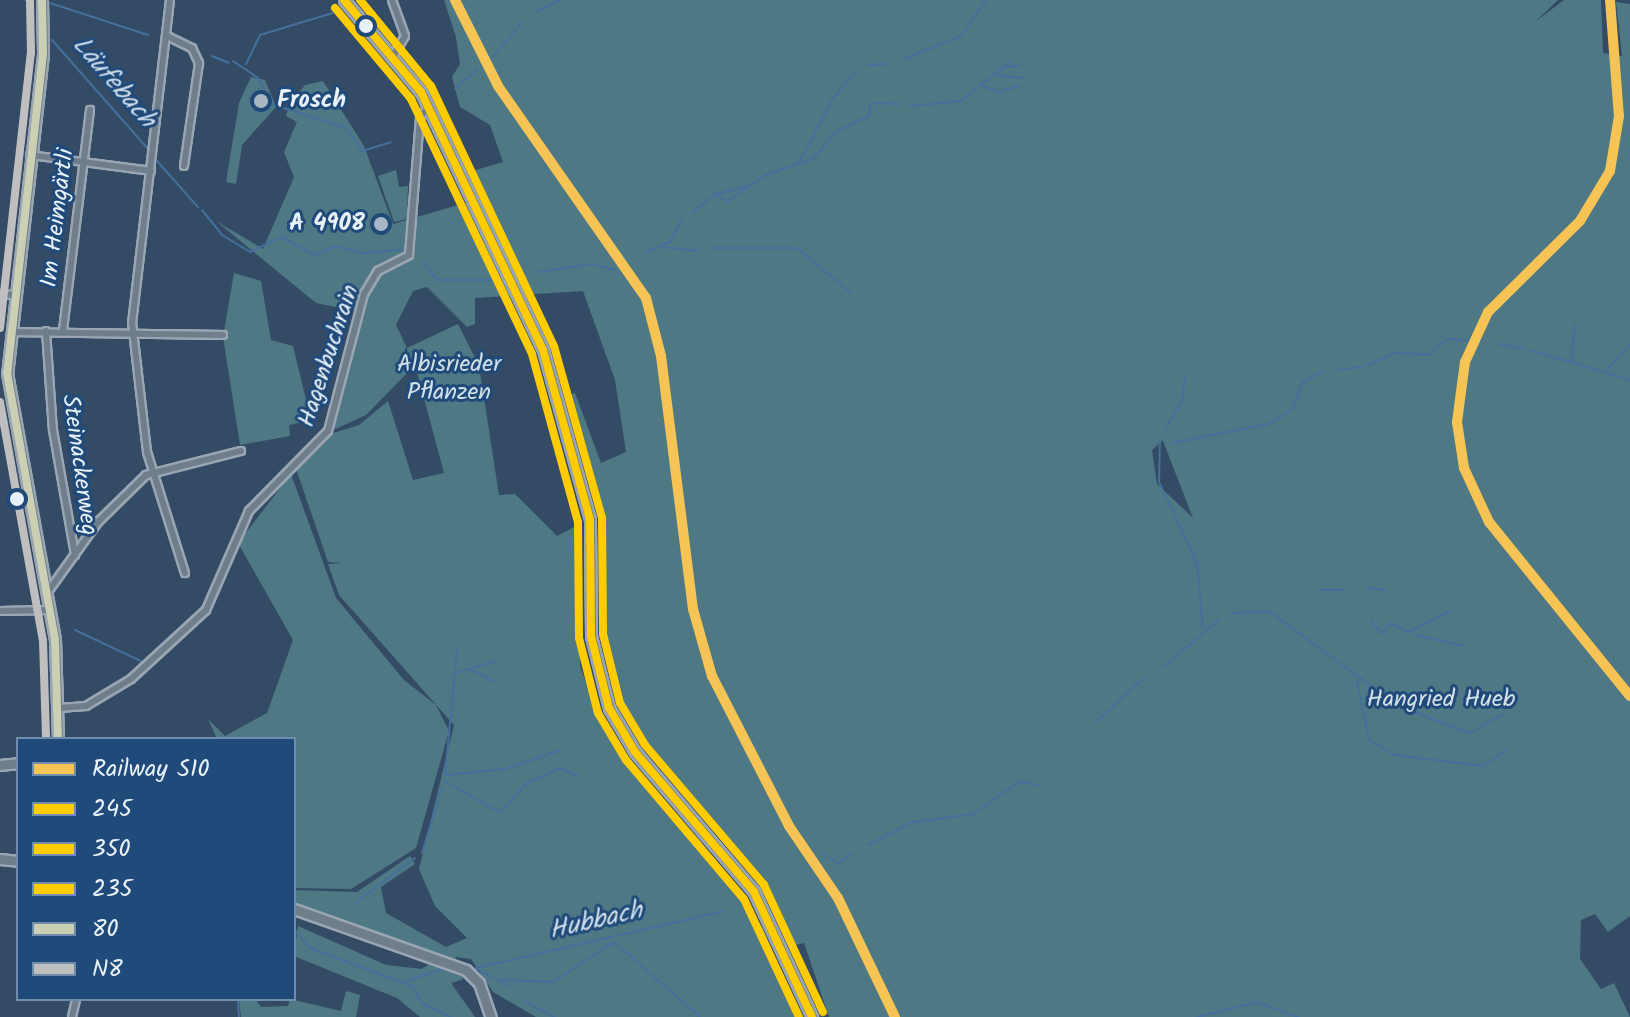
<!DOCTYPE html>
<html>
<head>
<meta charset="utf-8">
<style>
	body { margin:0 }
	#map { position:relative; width:1630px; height:1017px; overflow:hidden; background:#344b65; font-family:Kalam,sans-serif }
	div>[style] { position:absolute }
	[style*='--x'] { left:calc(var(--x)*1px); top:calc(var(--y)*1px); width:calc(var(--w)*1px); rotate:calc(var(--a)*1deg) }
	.green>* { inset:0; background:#4e7984 }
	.stream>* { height:2px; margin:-1px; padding:0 1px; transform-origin:1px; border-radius:1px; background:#45709d }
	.roads { filter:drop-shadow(2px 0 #9aa6b3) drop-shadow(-2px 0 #9aa6b3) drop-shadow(0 2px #9aa6b3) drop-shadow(0 -2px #9aa6b3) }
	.street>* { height:6px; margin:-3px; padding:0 3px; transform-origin:3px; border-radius:3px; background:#707e8c }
	.secondary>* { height:9px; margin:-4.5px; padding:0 4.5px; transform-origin:4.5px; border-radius:4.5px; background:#707e8c }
	.bus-1>* { height:8px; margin:-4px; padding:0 4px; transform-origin:4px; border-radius:4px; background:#fc0 }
	.bus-2>* { height:8px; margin:-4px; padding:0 4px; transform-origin:4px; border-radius:4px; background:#fc0 }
	.bus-3>* { height:8px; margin:-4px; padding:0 4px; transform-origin:4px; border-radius:4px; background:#fc0 }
	.bus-4>* { height:8px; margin:-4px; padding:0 4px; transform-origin:4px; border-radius:4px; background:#cbcfb3 }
	.bus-5>* { height:8px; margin:-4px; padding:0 4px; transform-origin:4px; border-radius:4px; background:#bfbfbf }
	.rail-1>* { height:10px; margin:-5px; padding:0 5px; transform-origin:5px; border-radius:5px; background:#f6c454 }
	.dots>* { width:22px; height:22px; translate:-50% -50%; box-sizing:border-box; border:4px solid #1f4a7a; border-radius:50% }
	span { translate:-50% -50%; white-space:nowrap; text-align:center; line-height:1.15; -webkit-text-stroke:6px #1f4a7a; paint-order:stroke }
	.poi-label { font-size:24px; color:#e8f1f8; font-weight:700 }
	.left { translate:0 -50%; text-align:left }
	.right { translate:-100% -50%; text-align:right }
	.street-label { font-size:24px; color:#e8f1f8 }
	.park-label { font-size:24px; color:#d2e0e7 }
	.water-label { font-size:26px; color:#d0deeb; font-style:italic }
	.legend { position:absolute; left:16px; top:737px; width:280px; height:264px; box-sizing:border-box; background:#1f4a7a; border:2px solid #6f8dac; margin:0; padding:10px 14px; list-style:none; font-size:24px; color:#e8f1f8 }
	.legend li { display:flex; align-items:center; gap:16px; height:40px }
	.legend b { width:40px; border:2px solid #6f8dac }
</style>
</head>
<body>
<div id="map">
	<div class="green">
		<i style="clip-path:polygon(evenodd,444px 0,1558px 0,1535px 22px,1564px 0,1601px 0,1603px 53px,1622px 56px,1616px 2px,1630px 4px,1630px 916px,1608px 932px,1595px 914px,1581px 920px,1580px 959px,1601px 989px,1614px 983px,1630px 1017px,829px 1017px,804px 943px,792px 946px,743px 858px,643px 744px,610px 676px,601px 628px,606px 546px,567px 396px,575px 393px,601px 463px,626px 452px,615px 380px,583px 291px,475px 298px,475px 324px,467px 327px,427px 287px,413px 291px,396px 325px,407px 348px,458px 324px,479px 366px,499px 495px,515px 494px,557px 536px,578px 525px,577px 502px,582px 533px,580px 666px,590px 694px,625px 760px,700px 840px,763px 928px,799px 1017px,536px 1017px,493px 992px,471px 959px,455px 957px,463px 979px,451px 983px,475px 1017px,420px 1017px,397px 998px,294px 956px,298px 926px,386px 965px,422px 969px,441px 955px,294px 906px,294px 890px,357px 892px,410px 856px,415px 864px,381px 887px,386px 913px,446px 947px,467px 938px,435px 906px,419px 869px,454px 725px,339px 595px,328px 564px,343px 563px,328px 562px,295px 466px,330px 434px,359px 425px,388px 401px,413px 480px,444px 473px,415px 365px,366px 415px,331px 431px,361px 312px,316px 303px,216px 221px,263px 249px,294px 177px,284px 152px,297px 122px,286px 116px,289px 105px,305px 85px,323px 81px,364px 146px,393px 224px,482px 198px,469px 172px,503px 162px,490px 125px,460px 107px,452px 77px,460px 64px,456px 37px,444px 0,1163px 440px,1163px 441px,1193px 518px,1157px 484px,1152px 450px,1163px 440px)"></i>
		<i style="clip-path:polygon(251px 77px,265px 80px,276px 107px,242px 145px,236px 184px,226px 182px,239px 103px)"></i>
		<i style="clip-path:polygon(396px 170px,399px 187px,408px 186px,407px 219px,394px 222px,378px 176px)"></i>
		<i style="clip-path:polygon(234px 273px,261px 281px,271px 340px,293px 346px,311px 420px,289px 425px,290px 436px,240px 445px,223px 337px)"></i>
		<i style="clip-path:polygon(291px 474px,336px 598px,404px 680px,436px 705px,449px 731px,416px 848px,351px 889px,294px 888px,294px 739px,217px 739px,208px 719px,225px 736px,267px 713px,293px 640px,238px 543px)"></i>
		<i style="clip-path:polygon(346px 991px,360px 995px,356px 1017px,241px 1017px,239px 999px,255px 999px,261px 1007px,288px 1006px,290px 999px,341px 1011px)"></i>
	</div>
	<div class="stream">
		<i style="--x:25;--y:0;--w:5;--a:11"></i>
		<i style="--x:50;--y:3;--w:103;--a:18.1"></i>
		<i style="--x:537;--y:11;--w:26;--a:-25"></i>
		<i style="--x:52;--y:40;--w:145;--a:48.6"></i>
		<i style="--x:212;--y:56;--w:18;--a:22"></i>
		<i style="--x:491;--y:59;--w:48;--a:-49.3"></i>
		<i style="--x:904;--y:59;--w:61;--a:-22"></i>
		<i style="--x:961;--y:36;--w:44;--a:-55.2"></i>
		<i style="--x:233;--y:61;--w:30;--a:34"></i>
		<i style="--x:258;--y:78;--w:29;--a:63"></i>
		<i style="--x:271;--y:104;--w:79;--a:17.7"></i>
		<i style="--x:346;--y:128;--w:28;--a:55"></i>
		<i style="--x:362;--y:151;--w:30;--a:-17"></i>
		<i style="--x:1011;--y:61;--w:39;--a:142"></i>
		<i style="--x:980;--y:85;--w:20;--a:20"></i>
		<i style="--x:999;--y:92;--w:23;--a:-18"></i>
		<i style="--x:246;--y:64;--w:32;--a:-64"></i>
		<i style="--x:260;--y:35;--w:76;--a:-16.8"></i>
		<i style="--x:867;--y:65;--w:20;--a:-3"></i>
		<i style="--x:1005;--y:67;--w:14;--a:-8"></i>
		<i style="--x:997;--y:75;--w:26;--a:7"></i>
		<i style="--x:455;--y:89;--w:31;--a:-42"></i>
		<i style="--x:873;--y:103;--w:26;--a:2"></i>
		<i style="--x:910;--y:106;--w:51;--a:-5.6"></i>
		<i style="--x:961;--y:101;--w:21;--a:-41"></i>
		<i style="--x:157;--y:161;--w:62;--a:48.3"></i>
		<i style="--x:799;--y:163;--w:73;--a:-62.4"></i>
		<i style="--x:833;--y:98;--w:33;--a:-49"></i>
		<i style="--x:716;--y:194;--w:33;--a:-14"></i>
		<i style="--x:202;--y:210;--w:32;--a:51"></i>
		<i style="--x:222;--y:235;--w:33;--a:31"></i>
		<i style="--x:250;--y:252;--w:34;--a:-26"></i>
		<i style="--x:281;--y:237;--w:38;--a:28"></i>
		<i style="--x:315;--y:255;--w:22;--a:-24"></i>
		<i style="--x:335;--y:246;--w:29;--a:14"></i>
		<i style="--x:363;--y:253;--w:38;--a:-5"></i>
		<i style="--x:692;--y:213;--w:30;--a:-40"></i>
		<i style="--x:715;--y:194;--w:15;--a:28"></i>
		<i style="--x:728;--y:201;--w:46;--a:-34.4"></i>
		<i style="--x:766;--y:175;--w:50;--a:-18.8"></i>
		<i style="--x:813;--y:159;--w:34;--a:-50"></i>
		<i style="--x:835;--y:133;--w:38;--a:-27"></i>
		<i style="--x:869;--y:116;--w:11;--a:-85"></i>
		<i style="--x:663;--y:247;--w:36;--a:6"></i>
		<i style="--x:713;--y:248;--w:84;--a:0"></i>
		<i style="--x:797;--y:248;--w:70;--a:39.8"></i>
		<i style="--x:645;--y:252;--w:27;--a:-22"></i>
		<i style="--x:670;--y:242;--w:25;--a:-63"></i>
		<i style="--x:423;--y:262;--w:23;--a:52"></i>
		<i style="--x:437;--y:280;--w:57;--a:0"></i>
		<i style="--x:538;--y:272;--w:56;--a:-8.3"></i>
		<i style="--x:593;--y:264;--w:23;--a:15"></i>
		<i style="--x:1477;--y:341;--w:5;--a:0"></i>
		<i style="--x:1499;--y:344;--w:26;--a:11"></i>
		<i style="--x:1530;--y:350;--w:104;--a:16.7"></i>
		<i style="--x:1571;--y:361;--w:38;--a:-84"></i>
		<i style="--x:1368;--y:365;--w:29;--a:-25"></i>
		<i style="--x:1394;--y:353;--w:35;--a:3"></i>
		<i style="--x:1429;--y:355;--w:24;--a:-42"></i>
		<i style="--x:1447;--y:339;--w:22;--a:3"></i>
		<i style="--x:1338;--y:370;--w:24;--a:-7"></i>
		<i style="--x:1606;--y:370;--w:35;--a:-47"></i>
		<i style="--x:1165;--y:430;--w:34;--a:-60"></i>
		<i style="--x:1182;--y:401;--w:24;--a:-83"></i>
		<i style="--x:1160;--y:439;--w:43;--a:91.3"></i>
		<i style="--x:1159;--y:482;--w:89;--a:64.9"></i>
		<i style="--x:1197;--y:563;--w:66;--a:84.8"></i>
		<i style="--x:1172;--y:443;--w:98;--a:-11.2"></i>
		<i style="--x:1268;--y:424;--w:28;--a:-30"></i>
		<i style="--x:1292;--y:410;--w:30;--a:-69"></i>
		<i style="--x:1303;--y:382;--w:24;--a:-28"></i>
		<i style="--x:1367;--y:588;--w:19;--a:6"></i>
		<i style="--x:1319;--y:590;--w:25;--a:0"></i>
		<i style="--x:1230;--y:613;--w:40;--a:-1.4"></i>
		<i style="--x:1270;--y:612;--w:157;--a:36.2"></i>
		<i style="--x:1371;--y:620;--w:17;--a:54"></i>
		<i style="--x:1381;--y:634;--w:15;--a:-48"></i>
		<i style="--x:1391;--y:623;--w:20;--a:27"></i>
		<i style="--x:1409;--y:632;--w:47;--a:-26.6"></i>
		<i style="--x:75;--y:630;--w:73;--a:25.2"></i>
		<i style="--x:1415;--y:635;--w:51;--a:12.4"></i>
		<i style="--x:1162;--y:668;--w:76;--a:-40.2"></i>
		<i style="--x:470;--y:669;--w:27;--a:28"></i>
		<i style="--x:455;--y:673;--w:43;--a:-16.3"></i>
		<i style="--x:1357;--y:681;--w:60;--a:78.5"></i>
		<i style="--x:1369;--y:740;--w:30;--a:30"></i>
		<i style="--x:1395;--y:755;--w:89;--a:7.1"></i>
		<i style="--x:1483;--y:766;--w:28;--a:-35"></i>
		<i style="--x:1403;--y:708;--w:72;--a:20.5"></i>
		<i style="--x:1470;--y:733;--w:40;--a:-29.7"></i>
		<i style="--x:1096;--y:722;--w:65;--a:-42.5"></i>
		<i style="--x:446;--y:775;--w:60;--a:-5.7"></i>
		<i style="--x:506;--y:769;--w:58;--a:-19.1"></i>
		<i style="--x:445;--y:776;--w:129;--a:-84.6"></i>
		<i style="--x:444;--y:781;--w:64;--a:29"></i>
		<i style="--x:500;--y:812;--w:40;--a:-47"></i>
		<i style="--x:527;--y:783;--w:36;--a:-24"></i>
		<i style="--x:560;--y:768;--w:20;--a:24"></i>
		<i style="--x:868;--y:845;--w:51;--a:-27.1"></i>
		<i style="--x:913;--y:822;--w:61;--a:-7.6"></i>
		<i style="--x:973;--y:814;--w:57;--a:-35.1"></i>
		<i style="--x:1020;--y:781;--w:21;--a:14"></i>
		<i style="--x:422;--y:853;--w:69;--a:-73.1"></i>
		<i style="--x:822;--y:853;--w:19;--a:32"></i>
		<i style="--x:838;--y:863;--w:17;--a:-33"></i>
		<i style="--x:355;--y:903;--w:75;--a:-36.9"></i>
		<i style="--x:294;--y:929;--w:25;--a:50"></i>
		<i style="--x:310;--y:948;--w:111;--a:20.6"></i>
		<i style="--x:414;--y:987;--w:17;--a:66"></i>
		<i style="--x:421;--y:1003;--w:33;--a:25"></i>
		<i style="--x:476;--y:968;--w:254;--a:-12.9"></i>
		<i style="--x:477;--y:969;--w:38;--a:29"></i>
		<i style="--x:498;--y:980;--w:55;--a:2.1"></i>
		<i style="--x:553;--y:982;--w:73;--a:-33.3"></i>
		<i style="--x:614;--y:942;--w:114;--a:41.1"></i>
		<i style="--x:404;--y:982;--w:43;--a:-18.9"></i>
		<i style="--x:445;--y:968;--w:18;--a:22"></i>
		<i style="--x:238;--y:999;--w:18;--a:87"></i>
		<i style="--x:526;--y:1002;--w:32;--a:28"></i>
		<i style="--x:1197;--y:1017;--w:62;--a:-14"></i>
		<i style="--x:1257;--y:1002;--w:44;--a:20.1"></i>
	</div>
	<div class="roads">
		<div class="street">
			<i style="--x:170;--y:0;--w:324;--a:96.7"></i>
			<i style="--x:132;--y:322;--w:131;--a:83.4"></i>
			<i style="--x:147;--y:452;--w:127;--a:72.6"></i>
			<i style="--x:392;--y:0;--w:38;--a:70"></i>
			<i style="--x:405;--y:36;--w:20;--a:120"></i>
			<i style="--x:167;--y:36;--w:28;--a:26"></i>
			<i style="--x:192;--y:48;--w:17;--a:65"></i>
			<i style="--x:199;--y:63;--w:104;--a:98.3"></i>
			<i style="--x:30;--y:155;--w:122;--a:7.5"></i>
			<i style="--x:0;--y:294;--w:12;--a:5"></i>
			<i style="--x:63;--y:330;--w:222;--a:-83"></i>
			<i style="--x:46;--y:331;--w:99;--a:86"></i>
			<i style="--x:53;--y:430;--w:127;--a:80"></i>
			<i style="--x:11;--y:332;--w:212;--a:0.8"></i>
			<i style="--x:47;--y:593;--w:89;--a:-54.2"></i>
			<i style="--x:99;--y:521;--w:66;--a:-44.4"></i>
			<i style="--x:146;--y:475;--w:98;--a:-14.2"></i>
			<i style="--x:0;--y:611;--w:51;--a:-1.1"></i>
			<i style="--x:59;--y:708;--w:27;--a:-4"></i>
			<i style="--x:86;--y:706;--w:52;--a:-31"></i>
			<i style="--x:131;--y:679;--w:102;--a:-42.6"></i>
			<i style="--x:206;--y:610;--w:108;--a:-66.5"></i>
			<i style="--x:249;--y:511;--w:112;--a:-45.4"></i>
			<i style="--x:328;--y:431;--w:142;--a:-75.3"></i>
			<i style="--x:364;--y:294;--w:27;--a:-59"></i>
			<i style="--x:378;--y:271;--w:35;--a:-27"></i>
			<i style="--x:409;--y:255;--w:138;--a:-85.4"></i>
			<i style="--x:420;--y:117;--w:12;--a:-48"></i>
			<i style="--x:72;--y:1017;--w:18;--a:-77"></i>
		</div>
		<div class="secondary">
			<i style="--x:42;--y:0;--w:54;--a:88.9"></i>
			<i style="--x:43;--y:54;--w:321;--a:96.4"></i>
			<i style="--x:7;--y:373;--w:271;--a:79.8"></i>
			<i style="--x:55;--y:640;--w:99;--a:88.3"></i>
			<i style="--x:344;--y:0;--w:120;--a:50.1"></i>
			<i style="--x:421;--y:92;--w:285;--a:64.7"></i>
			<i style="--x:543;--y:350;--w:176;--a:74.5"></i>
			<i style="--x:590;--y:520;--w:116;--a:89.5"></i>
			<i style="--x:591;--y:636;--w:74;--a:76"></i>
			<i style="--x:609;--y:708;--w:51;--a:59.4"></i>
			<i style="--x:635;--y:752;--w:184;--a:49.6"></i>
			<i style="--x:754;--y:892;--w:138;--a:65.1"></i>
			<i style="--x:0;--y:765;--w:18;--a:-6"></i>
			<i style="--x:0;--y:859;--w:18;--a:6"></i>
			<i style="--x:294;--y:909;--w:182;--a:19.5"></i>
			<i style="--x:466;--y:970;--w:18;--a:45"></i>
			<i style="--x:479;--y:983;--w:36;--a:71"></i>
		</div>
	</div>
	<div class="bus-1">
		<i style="--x:344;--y:0;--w:120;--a:50.1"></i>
		<i style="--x:421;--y:92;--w:285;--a:64.7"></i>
		<i style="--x:543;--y:350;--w:176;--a:74.5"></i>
		<i style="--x:590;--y:520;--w:116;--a:89.5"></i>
		<i style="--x:591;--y:636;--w:74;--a:76"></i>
		<i style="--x:609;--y:708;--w:51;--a:59.4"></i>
		<i style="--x:635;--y:752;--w:184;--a:49.6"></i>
		<i style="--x:754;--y:892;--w:138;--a:65.1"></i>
	</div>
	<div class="bus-2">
		<i style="--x:335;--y:8;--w:119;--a:50.1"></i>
		<i style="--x:411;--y:99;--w:282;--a:64.6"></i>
		<i style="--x:532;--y:354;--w:174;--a:74.7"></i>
		<i style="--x:578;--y:522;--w:116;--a:89.5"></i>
		<i style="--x:579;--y:638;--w:77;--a:75.8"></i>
		<i style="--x:598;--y:713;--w:55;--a:59.2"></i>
		<i style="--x:626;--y:760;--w:182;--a:49.7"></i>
		<i style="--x:744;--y:899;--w:130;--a:65"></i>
	</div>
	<div class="bus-3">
		<i style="--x:360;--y:0;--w:112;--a:50.5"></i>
		<i style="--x:431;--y:86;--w:288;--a:64.7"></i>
		<i style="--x:554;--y:346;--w:179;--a:74.4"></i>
		<i style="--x:602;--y:518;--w:116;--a:89.5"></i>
		<i style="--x:603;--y:634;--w:71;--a:76.2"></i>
		<i style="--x:620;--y:703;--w:49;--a:59.2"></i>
		<i style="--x:645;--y:745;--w:184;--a:49.6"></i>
		<i style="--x:764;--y:885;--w:140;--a:65.1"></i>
	</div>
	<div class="bus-4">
		<i style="--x:42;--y:0;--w:54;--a:88.9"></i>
		<i style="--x:43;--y:54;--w:321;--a:96.4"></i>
		<i style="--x:7;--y:373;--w:271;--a:79.8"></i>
		<i style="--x:55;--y:640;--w:99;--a:88.3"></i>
	</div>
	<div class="bus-5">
		<i style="--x:0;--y:328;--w:277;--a:-83.6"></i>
		<i style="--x:31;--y:53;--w:53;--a:-91.1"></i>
		<i style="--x:0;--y:402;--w:243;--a:79.8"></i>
		<i style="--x:43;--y:641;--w:98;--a:88.2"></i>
	</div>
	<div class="rail-1">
		<i style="--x:455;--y:0;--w:96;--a:63.4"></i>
		<i style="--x:498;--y:86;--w:259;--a:55.1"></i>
		<i style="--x:646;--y:298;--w:60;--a:75.5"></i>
		<i style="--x:661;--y:356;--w:255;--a:82.8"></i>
		<i style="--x:693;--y:609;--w:70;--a:74.2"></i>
		<i style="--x:712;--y:676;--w:169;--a:62.8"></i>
		<i style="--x:789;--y:826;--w:87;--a:55.8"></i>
		<i style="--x:838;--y:898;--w:132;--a:64.4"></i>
		<i style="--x:1610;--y:0;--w:116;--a:85.6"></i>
		<i style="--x:1619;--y:116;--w:56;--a:99.3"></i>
		<i style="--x:1610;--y:171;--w:58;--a:121"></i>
		<i style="--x:1580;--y:221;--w:129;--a:135.3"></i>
		<i style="--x:1488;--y:312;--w:55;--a:114.7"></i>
		<i style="--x:1465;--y:362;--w:61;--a:97.6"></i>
		<i style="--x:1457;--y:422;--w:47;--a:81.3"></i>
		<i style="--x:1464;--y:468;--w:60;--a:65.2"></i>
		<i style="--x:1489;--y:522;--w:224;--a:51"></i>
	</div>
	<div class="dots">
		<i style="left:366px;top:26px;background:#e8f1f8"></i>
		<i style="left:261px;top:101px;background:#a9b7c5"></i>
		<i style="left:381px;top:224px;background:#a9b7c5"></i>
		<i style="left:17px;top:499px;background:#e8f1f8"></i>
	</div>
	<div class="poi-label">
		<span class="left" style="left:277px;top:101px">Frosch</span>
		<span class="right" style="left:365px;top:224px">A 4908</span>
	</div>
	<div class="street-label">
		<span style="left:58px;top:218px;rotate:-83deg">Im Heimgärtli</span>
		<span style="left:329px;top:356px;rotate:-72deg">Hagenbuchrain</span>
		<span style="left:79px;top:465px;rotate:82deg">Steinackerweg</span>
	</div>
	<div class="park-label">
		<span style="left:449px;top:379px">Albisrieder<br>Pflanzen</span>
		<span style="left:1441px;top:700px">Hangried Hueb</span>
	</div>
	<div class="water-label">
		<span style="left:113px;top:83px;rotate:49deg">Läufebach</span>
		<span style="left:596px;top:922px;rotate:-13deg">Hubbach</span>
	</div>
	<ul class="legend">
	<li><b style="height:10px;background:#f6c454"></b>Railway S10</li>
	<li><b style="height:10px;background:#fc0"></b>245</li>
	<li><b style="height:10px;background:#fc0"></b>350</li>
	<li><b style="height:10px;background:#fc0"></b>235</li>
	<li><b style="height:10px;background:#cbcfb3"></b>80</li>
	<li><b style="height:10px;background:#bfbfbf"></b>N8</li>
	</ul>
</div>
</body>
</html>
